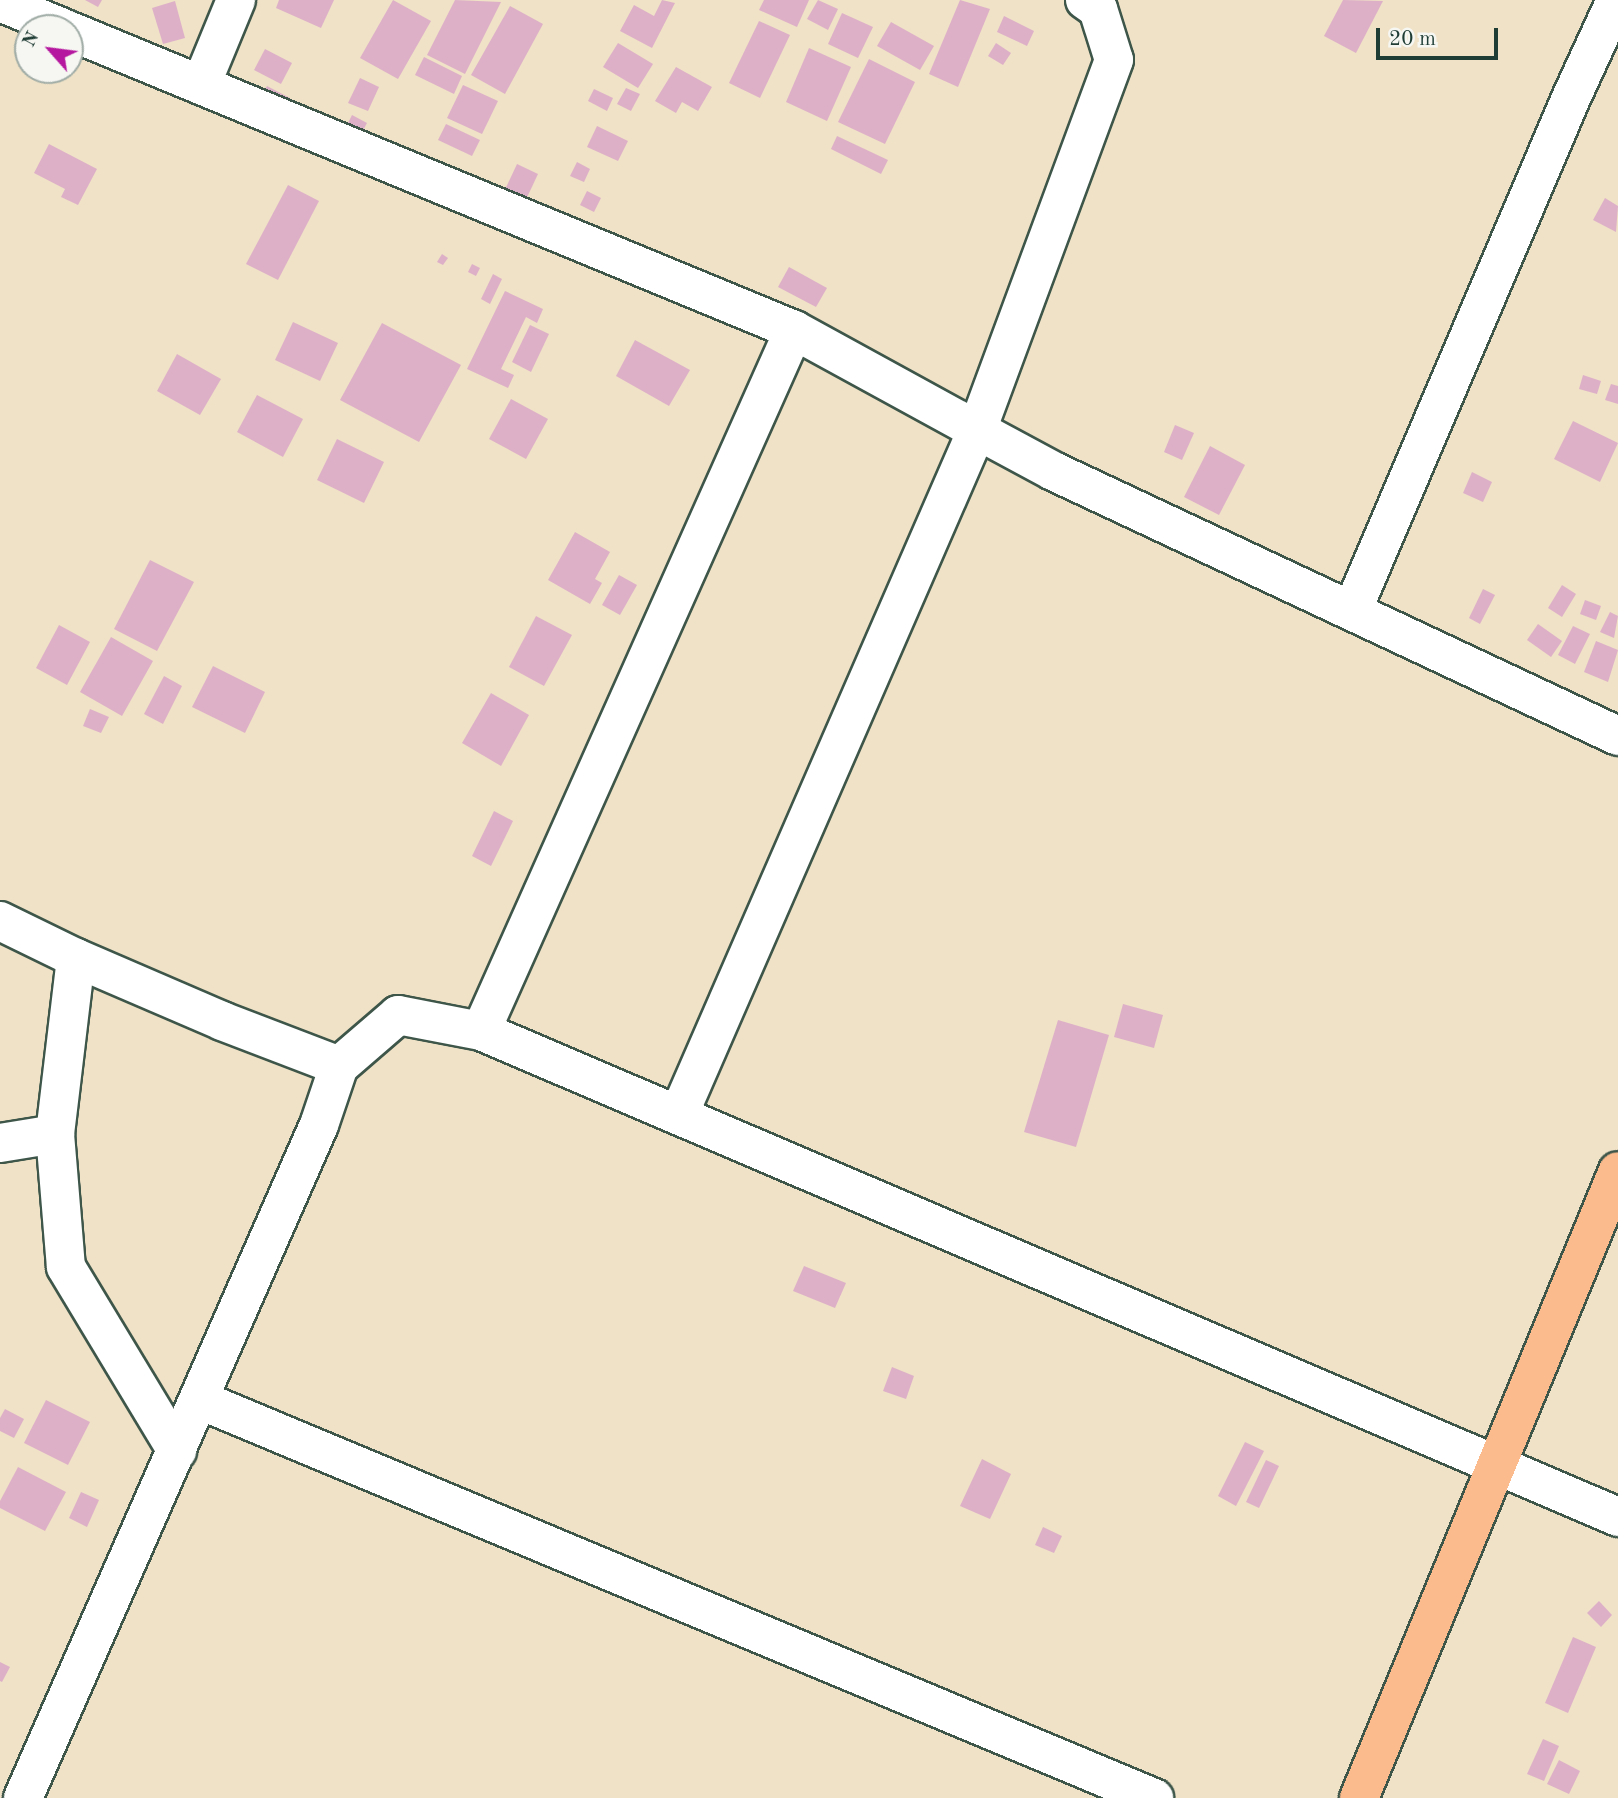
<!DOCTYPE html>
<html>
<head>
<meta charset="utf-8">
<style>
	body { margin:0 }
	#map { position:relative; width:1618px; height:1798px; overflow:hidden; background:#f0e2c6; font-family:"Old Standard TT",serif }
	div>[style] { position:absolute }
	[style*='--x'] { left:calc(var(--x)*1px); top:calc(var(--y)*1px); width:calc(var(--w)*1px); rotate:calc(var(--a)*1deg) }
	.building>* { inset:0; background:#ddb0c8 }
	.roads { filter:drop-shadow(2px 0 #3e564a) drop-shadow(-2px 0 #3e564a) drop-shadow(0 2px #3e564a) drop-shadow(0 -2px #3e564a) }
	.minor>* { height:38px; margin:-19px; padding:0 19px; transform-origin:19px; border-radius:19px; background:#fff }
	.highway>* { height:38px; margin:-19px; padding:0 19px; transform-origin:19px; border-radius:19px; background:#fbbb8d }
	span { translate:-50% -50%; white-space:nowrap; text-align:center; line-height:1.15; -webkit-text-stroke:5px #f6f6f2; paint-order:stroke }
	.north { position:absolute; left:14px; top:14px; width:70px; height:70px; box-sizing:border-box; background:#f6f6f2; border:2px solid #a0aca6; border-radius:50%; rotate:298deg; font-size:19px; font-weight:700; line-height:28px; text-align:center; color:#1f3d34 }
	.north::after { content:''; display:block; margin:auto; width:24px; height:32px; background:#b5179e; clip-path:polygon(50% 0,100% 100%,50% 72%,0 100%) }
	.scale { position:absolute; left:1376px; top:28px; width:122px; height:32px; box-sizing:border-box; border:4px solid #1f3d34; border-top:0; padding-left:9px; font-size:21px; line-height:24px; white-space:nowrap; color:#1f3d34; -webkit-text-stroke:5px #f6f6f2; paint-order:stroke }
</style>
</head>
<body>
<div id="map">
	<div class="building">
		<i style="clip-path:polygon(85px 0,102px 0,98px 7px)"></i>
		<i style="clip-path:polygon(279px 0,334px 0,321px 28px,276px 8px)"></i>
		<i style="clip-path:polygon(393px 0,431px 21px,398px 79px,360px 58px)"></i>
		<i style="clip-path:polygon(455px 0,501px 2px,465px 74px,427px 55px)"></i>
		<i style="clip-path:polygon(662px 0,675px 3px,652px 48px,620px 31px,634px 5px,654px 16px)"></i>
		<i style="clip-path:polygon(764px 0,809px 0,797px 27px,759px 10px)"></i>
		<i style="clip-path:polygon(818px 0,838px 9px,828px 30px,807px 19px)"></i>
		<i style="clip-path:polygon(960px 0,990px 9px,958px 87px,929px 74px)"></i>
		<i style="clip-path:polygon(1343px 0,1383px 1px,1356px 53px,1324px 36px)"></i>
		<i style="clip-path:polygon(175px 1px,185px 38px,163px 44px,152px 8px)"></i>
		<i style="clip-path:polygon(510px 6px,543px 24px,505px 94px,471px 75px)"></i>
		<i style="clip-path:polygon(842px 13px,873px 27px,858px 58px,828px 44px)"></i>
		<i style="clip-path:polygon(1004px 16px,1034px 31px,1027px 46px,997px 32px)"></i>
		<i style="clip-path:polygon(759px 21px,790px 35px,760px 98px,729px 83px)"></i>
		<i style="clip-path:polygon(891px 22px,934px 46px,920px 70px,877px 46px)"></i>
		<i style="clip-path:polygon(618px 43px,653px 64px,638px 88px,603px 67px)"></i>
		<i style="clip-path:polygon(996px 43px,1011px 53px,1003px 65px,988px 56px)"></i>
		<i style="clip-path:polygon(809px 48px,851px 67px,827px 121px,786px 102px)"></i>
		<i style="clip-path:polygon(265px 49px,292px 63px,281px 84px,254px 70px)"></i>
		<i style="clip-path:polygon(424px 57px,462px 76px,454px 94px,415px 75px)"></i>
		<i style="clip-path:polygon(869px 59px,915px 82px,885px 144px,838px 122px)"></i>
		<i style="clip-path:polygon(676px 67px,712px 87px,698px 111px,682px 102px,676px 113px,655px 101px)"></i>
		<i style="clip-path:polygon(360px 78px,379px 87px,368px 111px,348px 103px)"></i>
		<i style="clip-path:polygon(463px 85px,498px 101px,482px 134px,447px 118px)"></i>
		<i style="clip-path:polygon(267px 86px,290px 98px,282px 114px,259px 101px)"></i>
		<i style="clip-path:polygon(626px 88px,640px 94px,631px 111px,617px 104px)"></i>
		<i style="clip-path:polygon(594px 89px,613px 98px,607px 111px,588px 101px)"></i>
		<i style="clip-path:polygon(352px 115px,367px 123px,359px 138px,344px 131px)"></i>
		<i style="clip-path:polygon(446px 124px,480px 140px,472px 156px,438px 140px)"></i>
		<i style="clip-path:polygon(597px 126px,628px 141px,618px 161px,587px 147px)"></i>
		<i style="clip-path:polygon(837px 136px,888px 160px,881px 174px,831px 149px)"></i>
		<i style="clip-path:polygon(49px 144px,97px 169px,78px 205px,61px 197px,65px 189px,34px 173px)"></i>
		<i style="clip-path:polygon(577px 162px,590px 169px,584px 182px,570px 176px)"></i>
		<i style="clip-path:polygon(517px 164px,538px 174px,522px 208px,501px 198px)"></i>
		<i style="clip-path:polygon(288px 185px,319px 201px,278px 280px,246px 264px)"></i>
		<i style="clip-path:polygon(587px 191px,601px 198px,594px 212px,580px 205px)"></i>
		<i style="clip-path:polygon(1605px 198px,1618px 206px,1616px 232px,1593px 220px)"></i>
		<i style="clip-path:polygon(442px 254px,448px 258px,443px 265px,437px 262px)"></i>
		<i style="clip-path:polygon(472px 264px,480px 268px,476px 276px,468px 272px)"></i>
		<i style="clip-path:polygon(789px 267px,827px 288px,816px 307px,778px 287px)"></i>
		<i style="clip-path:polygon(493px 274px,502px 279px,490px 304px,481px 299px)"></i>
		<i style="clip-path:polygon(505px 291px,543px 309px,537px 323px,526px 317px,501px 369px,514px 375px,508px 388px,467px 369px)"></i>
		<i style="clip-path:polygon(293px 322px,338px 343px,320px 381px,275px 360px)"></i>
		<i style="clip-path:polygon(382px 323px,461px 365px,419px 442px,340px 400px)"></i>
		<i style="clip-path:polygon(530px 325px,549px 334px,531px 372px,512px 362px)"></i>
		<i style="clip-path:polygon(635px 340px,690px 370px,669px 406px,616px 376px)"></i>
		<i style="clip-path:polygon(177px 354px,221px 379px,200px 415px,157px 391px)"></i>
		<i style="clip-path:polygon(1583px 375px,1601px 381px,1597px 394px,1579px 389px)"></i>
		<i style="clip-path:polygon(1611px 384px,1618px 386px,1618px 404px,1605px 400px)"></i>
		<i style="clip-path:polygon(257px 395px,303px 419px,283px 457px,237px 432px)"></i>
		<i style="clip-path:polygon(511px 399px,548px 419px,526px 459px,489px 439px)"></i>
		<i style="clip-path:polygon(1573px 421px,1618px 443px,1600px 482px,1554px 459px)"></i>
		<i style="clip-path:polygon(1175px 425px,1194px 433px,1182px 460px,1164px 452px)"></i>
		<i style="clip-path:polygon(337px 439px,384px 462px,364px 503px,317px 480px)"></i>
		<i style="clip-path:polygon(1210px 446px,1245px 465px,1219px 515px,1184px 497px)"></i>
		<i style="clip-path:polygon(1472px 472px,1492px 482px,1483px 502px,1463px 493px)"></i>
		<i style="clip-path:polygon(575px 532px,610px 552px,595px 579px,602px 583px,590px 604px,548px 580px)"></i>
		<i style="clip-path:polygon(150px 560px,194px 582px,157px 651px,114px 629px)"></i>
		<i style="clip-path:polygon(619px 575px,637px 585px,620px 615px,602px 605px)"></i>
		<i style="clip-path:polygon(1562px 585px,1576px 594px,1562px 617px,1548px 608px)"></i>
		<i style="clip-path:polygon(1483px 589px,1495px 595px,1480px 624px,1469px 618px)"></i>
		<i style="clip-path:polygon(1585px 600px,1601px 606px,1596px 620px,1580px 614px)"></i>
		<i style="clip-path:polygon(1610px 612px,1618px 616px,1614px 638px,1600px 632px)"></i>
		<i style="clip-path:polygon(536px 616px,572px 635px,544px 686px,509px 667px)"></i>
		<i style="clip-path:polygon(1538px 624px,1562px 641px,1551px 657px,1527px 640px)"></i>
		<i style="clip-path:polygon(59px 625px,90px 642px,67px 685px,36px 668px)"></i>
		<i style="clip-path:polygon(1573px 626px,1590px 634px,1575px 664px,1558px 655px)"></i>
		<i style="clip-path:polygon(111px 637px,153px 661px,122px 716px,80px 692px)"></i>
		<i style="clip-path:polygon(1596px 641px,1618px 650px,1608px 682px,1584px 672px)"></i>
		<i style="clip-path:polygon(213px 666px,265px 692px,245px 733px,192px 707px)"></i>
		<i style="clip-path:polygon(164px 676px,182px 686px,163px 724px,144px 714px)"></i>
		<i style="clip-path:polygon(491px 693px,529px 715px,501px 766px,462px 743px)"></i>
		<i style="clip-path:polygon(90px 709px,109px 717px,101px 733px,83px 726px)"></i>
		<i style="clip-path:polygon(494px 811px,513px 821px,491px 866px,472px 856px)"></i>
		<i style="clip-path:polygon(1123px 1004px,1163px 1015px,1154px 1048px,1114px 1037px)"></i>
		<i style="clip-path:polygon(1058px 1020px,1109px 1035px,1076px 1147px,1024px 1132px)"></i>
		<i style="clip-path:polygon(804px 1266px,846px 1283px,835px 1308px,793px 1291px)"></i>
		<i style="clip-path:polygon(892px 1367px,914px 1376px,906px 1399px,883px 1391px)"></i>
		<i style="clip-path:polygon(46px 1400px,90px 1422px,68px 1465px,24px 1443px)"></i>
		<i style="clip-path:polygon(5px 1409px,24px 1419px,14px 1438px,0 1431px,0 1418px)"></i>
		<i style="clip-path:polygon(1245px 1442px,1264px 1451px,1236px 1506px,1218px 1496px)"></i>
		<i style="clip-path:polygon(982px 1459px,1011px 1474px,990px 1519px,960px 1506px)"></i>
		<i style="clip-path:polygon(1266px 1460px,1279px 1466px,1259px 1508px,1246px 1502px)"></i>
		<i style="clip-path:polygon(18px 1467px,66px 1492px,45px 1531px,0 1508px,0 1501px)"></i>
		<i style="clip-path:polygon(81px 1492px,99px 1500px,87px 1527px,69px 1518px)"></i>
		<i style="clip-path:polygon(1043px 1527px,1062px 1536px,1054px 1553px,1035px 1545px)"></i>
		<i style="clip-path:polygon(1599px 1601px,1612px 1615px,1601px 1627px,1587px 1613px)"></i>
		<i style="clip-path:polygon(1573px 1637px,1596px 1647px,1568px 1713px,1545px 1703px)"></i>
		<i style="clip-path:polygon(0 1662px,10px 1667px,2px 1682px,0 1681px)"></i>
		<i style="clip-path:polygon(1543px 1739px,1559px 1746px,1544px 1781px,1527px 1774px)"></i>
		<i style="clip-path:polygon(1559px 1760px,1580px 1771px,1569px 1794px,1547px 1784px)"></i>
	</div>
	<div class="roads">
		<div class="minor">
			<i style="--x:1085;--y:0;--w:16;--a:35"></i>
			<i style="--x:1098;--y:9;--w:53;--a:72.6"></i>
			<i style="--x:1114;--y:60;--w:395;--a:110.3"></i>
			<i style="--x:977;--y:430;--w:86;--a:28.3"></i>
			<i style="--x:1053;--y:471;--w:624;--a:25.13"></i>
			<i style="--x:0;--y:2;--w:68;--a:22.4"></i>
			<i style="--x:70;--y:31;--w:783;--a:22.44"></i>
			<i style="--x:794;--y:330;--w:209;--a:28.7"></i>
			<i style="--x:977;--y:430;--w:746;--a:113.54"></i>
			<i style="--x:201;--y:85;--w:92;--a:-67.6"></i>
			<i style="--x:1352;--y:611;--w:558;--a:-66.88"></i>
			<i style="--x:1571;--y:98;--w:108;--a:-65.3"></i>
			<i style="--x:0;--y:921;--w:85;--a:26"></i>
			<i style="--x:76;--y:958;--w:177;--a:96.8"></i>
			<i style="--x:55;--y:1134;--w:133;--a:85.3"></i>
			<i style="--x:66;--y:1267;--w:215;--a:58.9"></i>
			<i style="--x:76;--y:958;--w:159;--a:23.3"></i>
			<i style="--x:222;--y:1021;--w:125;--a:21"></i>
			<i style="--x:481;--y:1031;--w:768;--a:-65.94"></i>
			<i style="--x:0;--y:1143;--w:56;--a:-9.3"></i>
			<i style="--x:200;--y:1400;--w:1034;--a:22.65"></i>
			<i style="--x:23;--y:1798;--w:735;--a:-66.26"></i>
			<i style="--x:319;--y:1125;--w:62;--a:-71.3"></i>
			<i style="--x:339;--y:1066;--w:78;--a:-40.8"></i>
			<i style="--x:398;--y:1015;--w:85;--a:10.9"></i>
			<i style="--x:481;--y:1031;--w:1237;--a:23.14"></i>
		</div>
		<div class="highway">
			<i style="--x:1359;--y:1798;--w:678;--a:-67.56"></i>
		</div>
	</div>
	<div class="north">N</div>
	<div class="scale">20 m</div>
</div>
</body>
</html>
